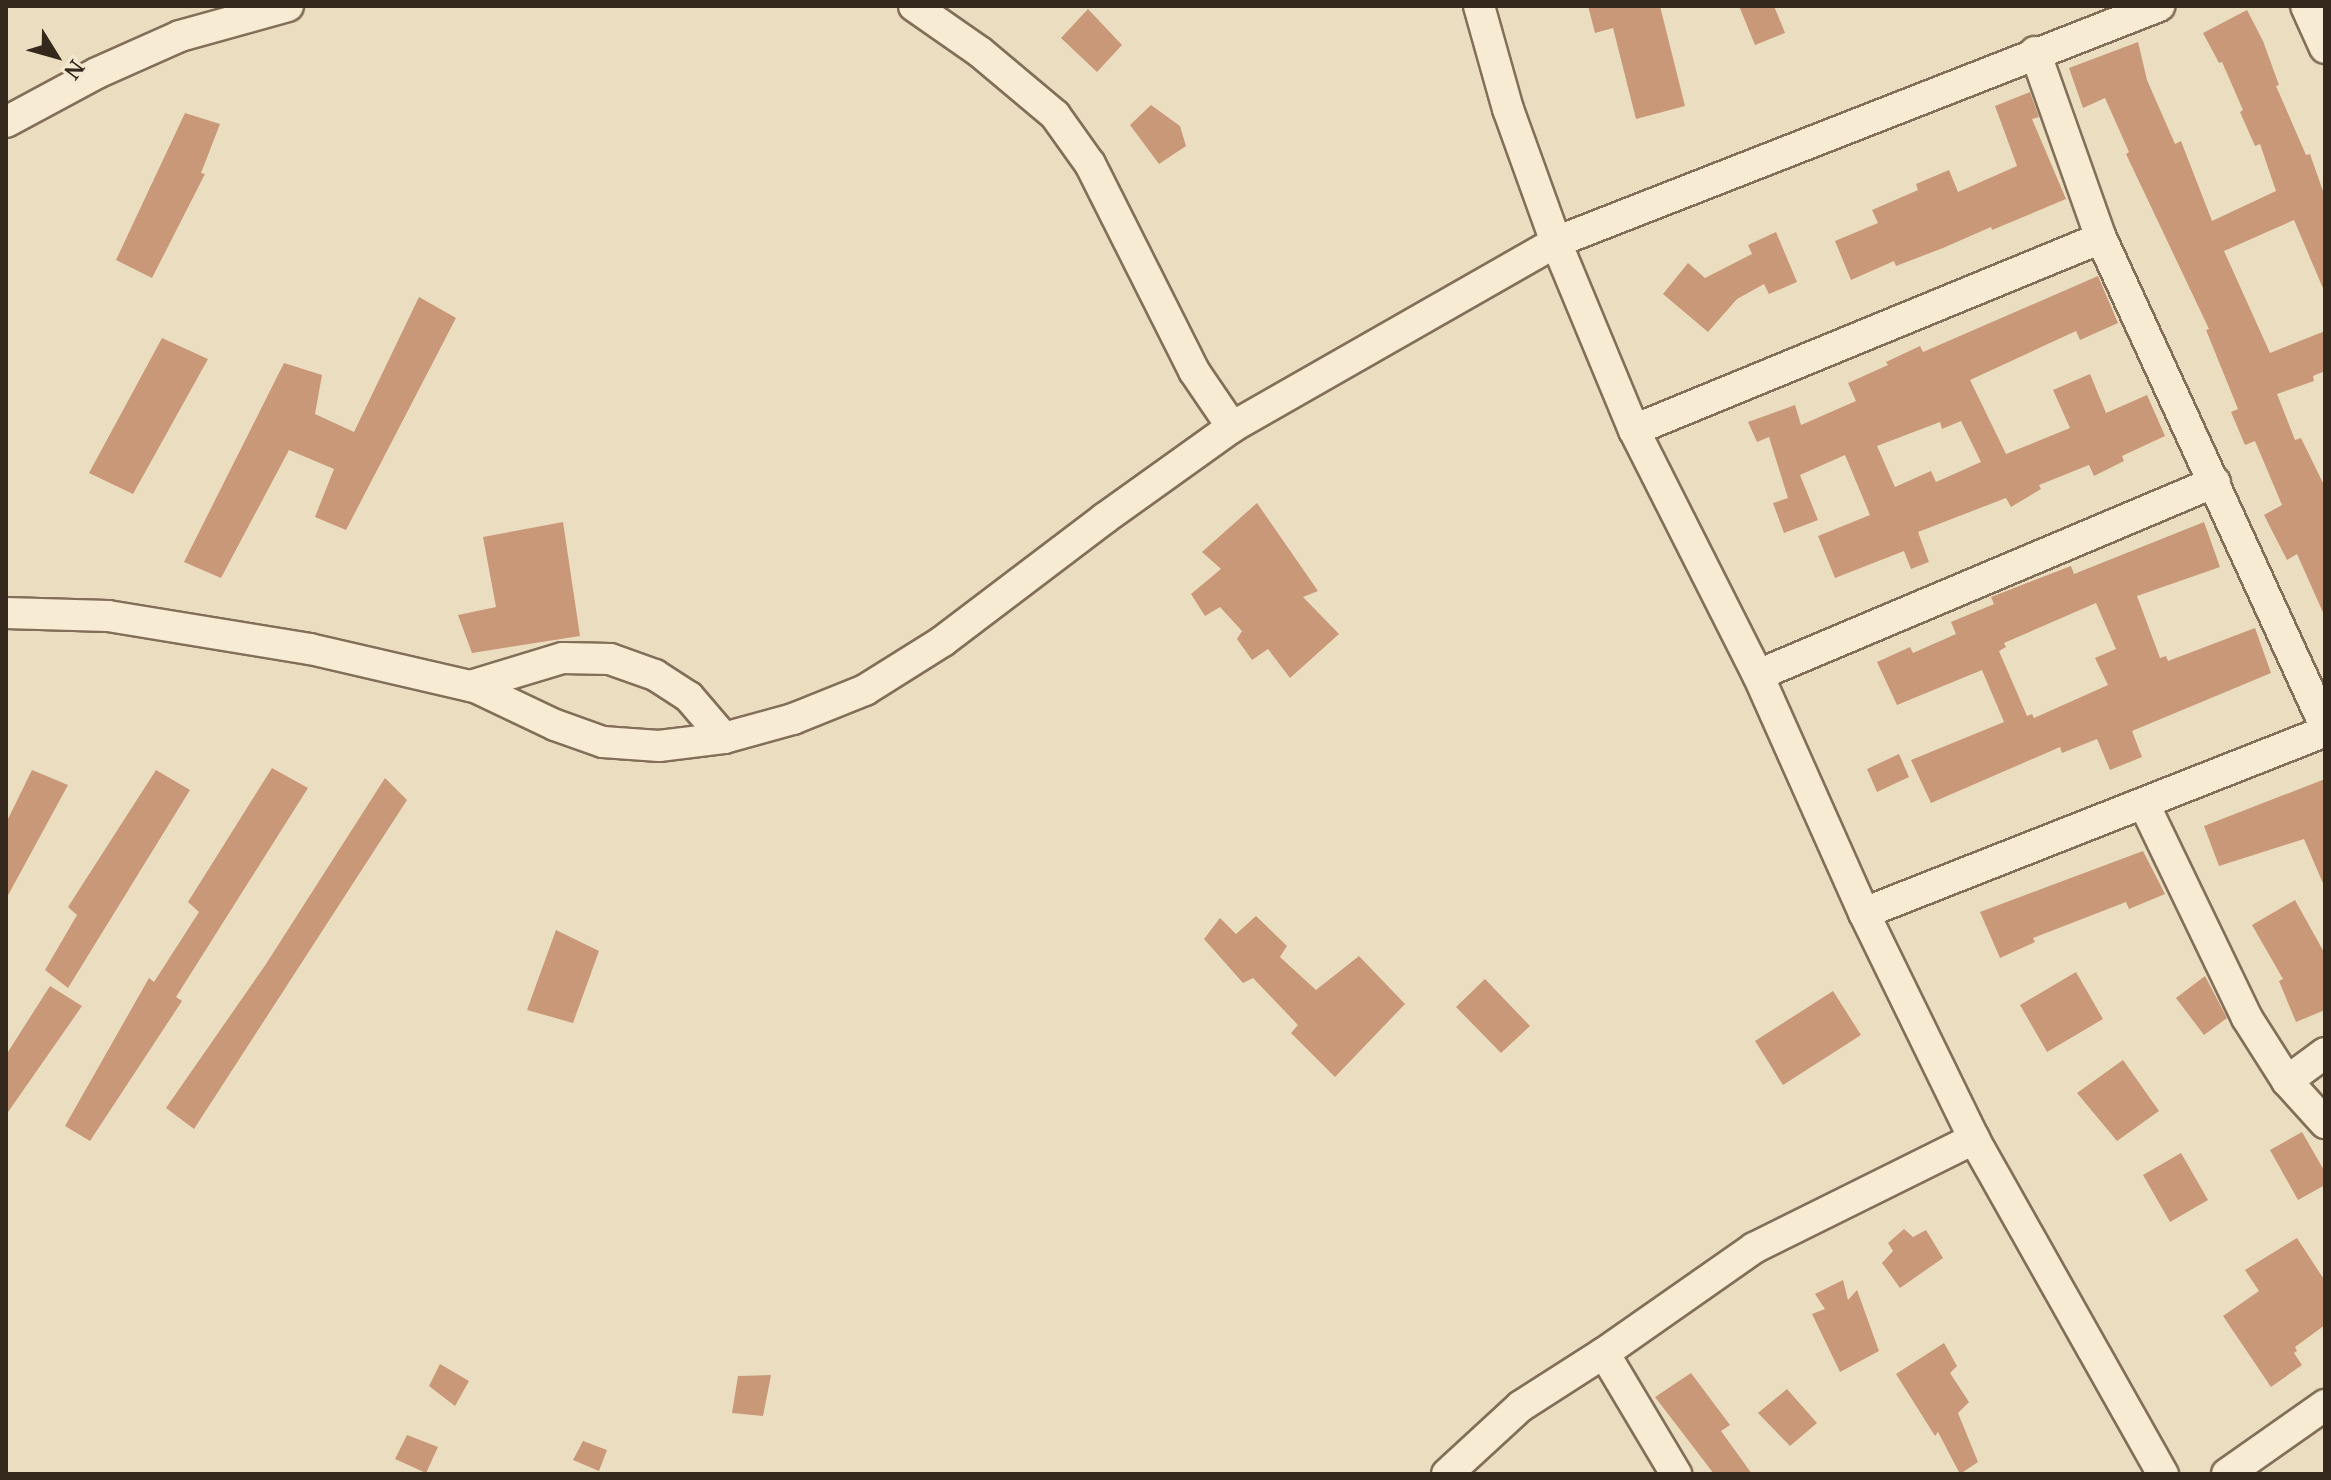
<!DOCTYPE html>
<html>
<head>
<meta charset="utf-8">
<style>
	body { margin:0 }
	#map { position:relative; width:2331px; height:1480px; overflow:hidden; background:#ebdec0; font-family:"Noto Serif",serif }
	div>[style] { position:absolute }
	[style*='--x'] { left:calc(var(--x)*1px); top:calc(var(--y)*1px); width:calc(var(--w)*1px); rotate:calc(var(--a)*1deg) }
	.building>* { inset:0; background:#c89878 }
	.roads { filter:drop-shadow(2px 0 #836f59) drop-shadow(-2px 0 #836f59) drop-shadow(0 2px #836f59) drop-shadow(0 -2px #836f59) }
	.minor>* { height:30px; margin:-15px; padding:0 15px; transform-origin:15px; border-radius:15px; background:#f7ebd3 }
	span { translate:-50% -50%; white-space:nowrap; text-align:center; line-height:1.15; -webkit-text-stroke:8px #f3e8d0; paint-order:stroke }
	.frame { position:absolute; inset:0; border:8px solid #34281d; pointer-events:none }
	.north { position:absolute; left:16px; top:16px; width:80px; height:80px; -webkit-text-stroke:6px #f3e8d0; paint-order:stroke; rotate:127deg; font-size:22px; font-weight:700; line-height:32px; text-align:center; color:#34281d }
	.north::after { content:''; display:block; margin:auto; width:28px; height:36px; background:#34281d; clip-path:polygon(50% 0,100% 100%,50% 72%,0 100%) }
</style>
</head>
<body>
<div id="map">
	<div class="building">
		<i style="clip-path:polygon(1588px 6px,1660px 6px,1685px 106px,1636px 119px,1613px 28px,1595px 33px)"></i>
		<i style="clip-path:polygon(1739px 6px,1774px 6px,1785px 33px,1755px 45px)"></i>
		<i style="clip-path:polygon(1088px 9px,1122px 45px,1097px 72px,1061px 38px)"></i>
		<i style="clip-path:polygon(2247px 10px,2263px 41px,2279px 85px,2276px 86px,2306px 155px,2310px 154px,2325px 197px,2325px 293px,2294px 220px,2224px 251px,2270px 353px,2325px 331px,2325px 371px,2313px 376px,2314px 381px,2277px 394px,2295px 440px,2301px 438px,2325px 487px,2325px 617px,2297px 554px,2287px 560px,2264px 515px,2282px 505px,2255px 441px,2245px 445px,2231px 412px,2238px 409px,2206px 330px,2209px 329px,2126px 154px,2129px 152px,2105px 98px,2083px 108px,2069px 68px,2138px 42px,2147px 80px,2175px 144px,2181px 141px,2212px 221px,2276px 191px,2260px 144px,2255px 146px,2240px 112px,2243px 110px,2222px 62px,2219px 63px,2203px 33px)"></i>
		<i style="clip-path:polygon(2030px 92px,2039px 117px,2032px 119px,2066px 199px,1992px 230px,1991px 227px,1943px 248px,1896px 266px,1894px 261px,1851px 280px,1835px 241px,1878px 223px,1872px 210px,1918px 190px,1916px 184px,1949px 170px,1958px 192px,2017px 166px,1995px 106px)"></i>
		<i style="clip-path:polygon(1151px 105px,1180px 126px,1186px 146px,1159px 164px,1130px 125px)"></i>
		<i style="clip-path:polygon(185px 113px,220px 124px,201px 173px,205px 174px,152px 278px,116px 260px)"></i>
		<i style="clip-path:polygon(1776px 232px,1797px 282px,1769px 294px,1764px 284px,1737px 299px,1708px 332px,1663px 294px,1688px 263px,1705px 278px,1752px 254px,1748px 245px)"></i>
		<i style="clip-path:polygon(evenodd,2098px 276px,2118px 323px,2080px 340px,2076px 331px,1970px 380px,2006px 454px,2070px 428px,2053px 390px,2090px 374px,2106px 413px,2147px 395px,2165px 436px,2122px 456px,2124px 461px,2094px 476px,2089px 465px,2039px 485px,2041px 489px,2011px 507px,2006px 498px,1918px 532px,1929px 562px,1911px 569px,1904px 551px,1835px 578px,1818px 536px,1870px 515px,1845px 455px,1800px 475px,1818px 520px,1784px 533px,1773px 503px,1788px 498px,1769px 437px,1757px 442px,1748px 422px,1795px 405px,1801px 425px,1856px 401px,1848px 383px,1888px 365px,1886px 362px,1920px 346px,1923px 352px,2098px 276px,1961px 421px,1981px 462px,1936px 482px,1931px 471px,1895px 487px,1877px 446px,1940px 422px,1942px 429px,1961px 421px)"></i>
		<i style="clip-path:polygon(419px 297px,456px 318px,346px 530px,315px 517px,334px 469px,289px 450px,221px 578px,184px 562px,284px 363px,322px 375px,315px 414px,354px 432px)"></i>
		<i style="clip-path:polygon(162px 338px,208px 359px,133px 494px,89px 473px)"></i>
		<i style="clip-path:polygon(1257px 503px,1318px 591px,1303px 597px,1339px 634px,1290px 678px,1268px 649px,1252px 660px,1237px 639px,1242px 631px,1220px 607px,1205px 616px,1191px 594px,1221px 569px,1202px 552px)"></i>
		<i style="clip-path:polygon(563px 522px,580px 636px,472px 653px,458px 615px,496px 607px,483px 537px)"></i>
		<i style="clip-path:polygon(evenodd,2204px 522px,2220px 567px,2137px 596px,2160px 658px,2166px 656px,2168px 661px,2255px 628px,2271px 673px,2132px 731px,2142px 757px,2110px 770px,2097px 739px,2062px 753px,2060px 747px,1931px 803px,1911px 760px,2004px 722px,1982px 670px,1897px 705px,1877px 662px,1910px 647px,1913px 653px,1956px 634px,1951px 622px,1994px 604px,1991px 597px,2071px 566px,2074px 574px,2204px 522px,2096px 603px,2116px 649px,2095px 658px,2108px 685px,2034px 718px,2032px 714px,2027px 716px,1999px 651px,2006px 647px,2004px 643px,2096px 603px)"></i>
		<i style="clip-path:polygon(1899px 754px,1909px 777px,1877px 792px,1867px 769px)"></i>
		<i style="clip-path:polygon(272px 768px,308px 788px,176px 997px,182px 1001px,90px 1141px,65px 1126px,149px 978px,154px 982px,199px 912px,188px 902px)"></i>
		<i style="clip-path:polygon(32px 770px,68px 785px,6px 899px,6px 823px)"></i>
		<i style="clip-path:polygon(156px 770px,190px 790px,68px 988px,45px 970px,77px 915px,68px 907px)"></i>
		<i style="clip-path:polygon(385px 778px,407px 800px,194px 1129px,166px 1108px,266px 964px)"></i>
		<i style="clip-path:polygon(2325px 779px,2325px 888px,2304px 839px,2219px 866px,2204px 826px)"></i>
		<i style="clip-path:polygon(2143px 851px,2165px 894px,2129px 909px,2126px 902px,2033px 938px,2035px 942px,2000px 958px,1980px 912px)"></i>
		<i style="clip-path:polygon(2295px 900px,2325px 954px,2325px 1010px,2296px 1022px,2279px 981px,2283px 979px,2252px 925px)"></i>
		<i style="clip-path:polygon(1256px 916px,1287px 946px,1280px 957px,1316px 990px,1359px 956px,1405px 1004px,1335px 1077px,1291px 1033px,1298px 1025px,1253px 978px,1243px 983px,1204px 939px,1220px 918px,1236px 934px)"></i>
		<i style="clip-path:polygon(556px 930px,599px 951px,573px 1023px,527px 1010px)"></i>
		<i style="clip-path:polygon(2076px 972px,2103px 1019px,2047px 1052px,2020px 1005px)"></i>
		<i style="clip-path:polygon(2205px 976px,2227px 1018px,2204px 1035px,2176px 998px)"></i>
		<i style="clip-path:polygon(1485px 979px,1530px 1026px,1501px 1053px,1456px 1007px)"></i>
		<i style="clip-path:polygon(50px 986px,82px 1006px,6px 1115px,6px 1055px)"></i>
		<i style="clip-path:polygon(1833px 991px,1861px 1035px,1783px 1085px,1755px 1041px)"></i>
		<i style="clip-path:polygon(2123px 1060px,2159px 1111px,2117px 1141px,2077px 1093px)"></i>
		<i style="clip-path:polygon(2302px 1132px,2325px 1172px,2325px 1185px,2298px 1200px,2270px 1150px)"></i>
		<i style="clip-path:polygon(2181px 1153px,2208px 1200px,2170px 1222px,2143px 1175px)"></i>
		<i style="clip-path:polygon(1904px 1229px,1913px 1237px,1926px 1230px,1943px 1258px,1900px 1288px,1882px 1263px,1893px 1251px,1888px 1243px)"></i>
		<i style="clip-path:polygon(2297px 1238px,2325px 1281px,2325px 1325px,2295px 1347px,2297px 1351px,2294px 1353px,2302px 1365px,2271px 1387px,2223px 1316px,2259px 1291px,2245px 1270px)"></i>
		<i style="clip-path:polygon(1843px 1280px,1848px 1300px,1857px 1290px,1879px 1351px,1840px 1372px,1812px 1314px,1825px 1309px,1815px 1294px)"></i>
		<i style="clip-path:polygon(1944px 1343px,1957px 1366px,1950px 1373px,1969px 1402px,1958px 1413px,1978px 1462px,1960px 1474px,1938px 1432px,1935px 1436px,1896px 1374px)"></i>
		<i style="clip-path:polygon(440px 1364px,469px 1381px,455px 1406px,429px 1386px)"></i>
		<i style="clip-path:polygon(1691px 1373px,1730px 1425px,1721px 1431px,1752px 1474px,1714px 1474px,1655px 1397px)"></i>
		<i style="clip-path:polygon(771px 1375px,763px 1416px,732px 1413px,738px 1376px)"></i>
		<i style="clip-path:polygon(1787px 1389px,1817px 1423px,1790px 1446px,1758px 1413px)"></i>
		<i style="clip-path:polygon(407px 1435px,438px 1447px,426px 1473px,395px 1459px)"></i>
		<i style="clip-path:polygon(583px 1441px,607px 1450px,599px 1471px,573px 1460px)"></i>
	</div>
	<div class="roads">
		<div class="minor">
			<i style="--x:914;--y:6;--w:80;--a:34.9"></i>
			<i style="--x:980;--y:52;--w:98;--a:40"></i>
			<i style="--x:1055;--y:115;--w:60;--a:54.5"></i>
			<i style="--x:1090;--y:164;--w:232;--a:63.3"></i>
			<i style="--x:1194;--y:371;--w:68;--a:55.8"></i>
			<i style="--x:1479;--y:6;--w:107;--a:74.3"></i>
			<i style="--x:1508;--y:109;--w:141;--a:70.2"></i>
			<i style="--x:1556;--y:242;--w:204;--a:67.5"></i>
			<i style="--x:1634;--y:430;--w:275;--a:63.2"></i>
			<i style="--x:1758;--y:675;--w:261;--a:66"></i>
			<i style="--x:1864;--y:913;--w:251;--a:64"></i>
			<i style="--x:1974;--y:1139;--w:385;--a:60.6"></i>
			<i style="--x:2306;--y:6;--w:46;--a:65.7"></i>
			<i style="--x:2035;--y:52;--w:197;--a:70.5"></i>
			<i style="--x:2101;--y:238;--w:537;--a:65.34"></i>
			<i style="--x:6;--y:122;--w:103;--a:-28.3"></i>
			<i style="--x:97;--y:73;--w:91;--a:-24"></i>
			<i style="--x:180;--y:36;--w:112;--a:-15.5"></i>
			<i style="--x:1634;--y:430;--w:505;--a:-22.35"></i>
			<i style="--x:6;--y:613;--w:102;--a:1.7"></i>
			<i style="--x:108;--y:616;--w:205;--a:9.3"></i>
			<i style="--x:310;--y:649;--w:169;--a:13"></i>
			<i style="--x:475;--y:687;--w:89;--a:25.4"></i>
			<i style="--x:555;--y:725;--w:51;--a:19.5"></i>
			<i style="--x:603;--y:742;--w:56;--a:4.1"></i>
			<i style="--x:659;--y:746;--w:65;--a:-7"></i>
			<i style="--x:724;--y:738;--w:72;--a:-15.4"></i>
			<i style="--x:793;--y:719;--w:78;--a:-21.9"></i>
			<i style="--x:865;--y:690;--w:92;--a:-32.1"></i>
			<i style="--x:943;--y:641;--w:203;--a:-37.2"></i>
			<i style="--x:1105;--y:518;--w:156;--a:-35.6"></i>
			<i style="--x:1232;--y:427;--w:373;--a:-29.7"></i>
			<i style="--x:1556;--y:242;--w:648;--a:-21.37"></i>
			<i style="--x:1758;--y:675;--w:496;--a:-22.9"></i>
			<i style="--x:470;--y:686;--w:97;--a:-16.8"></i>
			<i style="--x:563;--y:658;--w:47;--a:1.2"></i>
			<i style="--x:610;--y:659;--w:48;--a:19.6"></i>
			<i style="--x:655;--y:675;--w:40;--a:32.9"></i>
			<i style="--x:689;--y:697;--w:54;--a:49.5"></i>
			<i style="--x:2144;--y:804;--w:237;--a:64.3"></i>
			<i style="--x:2247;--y:1018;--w:75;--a:57.6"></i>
			<i style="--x:2287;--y:1081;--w:57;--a:47.9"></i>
			<i style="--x:1864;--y:913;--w:496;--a:-21.5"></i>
			<i style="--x:2287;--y:1081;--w:47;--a:-36.4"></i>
			<i style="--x:1604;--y:1353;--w:141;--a:59.2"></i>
			<i style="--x:1447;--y:1474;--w:100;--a:-42.6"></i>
			<i style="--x:1521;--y:1406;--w:98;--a:-32.6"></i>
			<i style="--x:1604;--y:1353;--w:183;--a:-35"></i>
			<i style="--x:1754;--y:1248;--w:246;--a:-26.4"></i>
			<i style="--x:2227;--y:1474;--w:120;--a:-35.1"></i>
		</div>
	</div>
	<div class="frame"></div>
	<div class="north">N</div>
</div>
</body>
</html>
